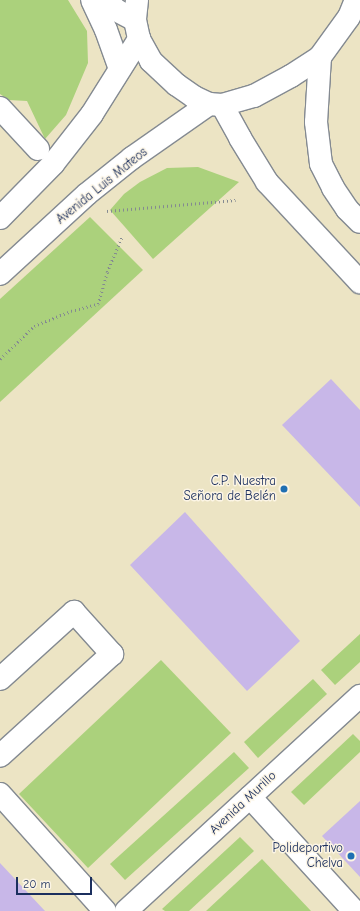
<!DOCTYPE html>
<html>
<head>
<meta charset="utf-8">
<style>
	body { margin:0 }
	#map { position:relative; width:360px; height:911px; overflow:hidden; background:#ece4c4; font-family:"Comic Neue",sans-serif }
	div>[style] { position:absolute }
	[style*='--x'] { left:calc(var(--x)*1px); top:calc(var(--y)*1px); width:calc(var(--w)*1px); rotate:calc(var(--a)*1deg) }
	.green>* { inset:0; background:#abd17c }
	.building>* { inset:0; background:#c8b7e8 }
	.path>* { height:2.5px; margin-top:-1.25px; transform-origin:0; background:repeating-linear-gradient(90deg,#848a91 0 1px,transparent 0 4px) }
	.roads { filter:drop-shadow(1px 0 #848a91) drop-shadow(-1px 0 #848a91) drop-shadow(0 1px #848a91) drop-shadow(0 -1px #848a91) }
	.street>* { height:22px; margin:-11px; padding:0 11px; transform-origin:11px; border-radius:11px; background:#fff }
	.secondary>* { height:22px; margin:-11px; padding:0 11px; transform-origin:11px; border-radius:11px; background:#fff }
	.highway>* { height:22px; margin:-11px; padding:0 11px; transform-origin:11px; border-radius:11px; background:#fff }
	.dots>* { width:11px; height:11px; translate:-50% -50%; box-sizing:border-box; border:2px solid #fcf5e5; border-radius:50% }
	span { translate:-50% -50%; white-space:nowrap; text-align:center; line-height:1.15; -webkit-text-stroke:3px #fcf5e5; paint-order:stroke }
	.street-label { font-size:13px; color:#1b2f5e }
	.poi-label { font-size:13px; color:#1b2f5e }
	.right { translate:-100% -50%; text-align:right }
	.scale { position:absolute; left:16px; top:877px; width:76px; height:18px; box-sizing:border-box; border:2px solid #1b2f5e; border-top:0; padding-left:5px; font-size:12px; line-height:14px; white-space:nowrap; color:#1b2f5e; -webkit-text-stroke:3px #fcf5e5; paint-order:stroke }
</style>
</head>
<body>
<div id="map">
	<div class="green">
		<i style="clip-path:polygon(0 0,68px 0,87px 31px,88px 63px,66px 115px,45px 139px,27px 101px,9px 100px,0 94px)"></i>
		<i style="clip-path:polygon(198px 167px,239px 182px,153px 259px,110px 210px,124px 194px,140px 182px,167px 168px)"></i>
		<i style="clip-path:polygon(90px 217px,143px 270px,0 402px,0 299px)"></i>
		<i style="clip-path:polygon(360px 634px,360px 662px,335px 685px,321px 670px)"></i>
		<i style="clip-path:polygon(161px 660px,231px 733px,88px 868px,19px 794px)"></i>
		<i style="clip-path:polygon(313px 679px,327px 694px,258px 758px,244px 742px)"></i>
		<i style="clip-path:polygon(353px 734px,360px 741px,360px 752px,304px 805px,291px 792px)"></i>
		<i style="clip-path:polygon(234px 752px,249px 768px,125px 880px,110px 864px)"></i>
		<i style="clip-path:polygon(240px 837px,254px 851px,189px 911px,165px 911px,162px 909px)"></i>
		<i style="clip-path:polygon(262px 859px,311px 911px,206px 911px)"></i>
	</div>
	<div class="building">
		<i style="clip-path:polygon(331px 379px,360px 410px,360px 507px,282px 425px)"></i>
		<i style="clip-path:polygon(185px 512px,300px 641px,247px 691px,130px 565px)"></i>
		<i style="clip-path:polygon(360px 801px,360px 877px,322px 836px)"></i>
		<i style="clip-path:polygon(0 863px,45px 911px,0 911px)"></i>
	</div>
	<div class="path">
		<i style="--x:107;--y:211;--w:129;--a:-4.9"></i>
		<i style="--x:0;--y:359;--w:47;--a:-44.1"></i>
		<i style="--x:34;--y:326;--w:40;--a:-22"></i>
		<i style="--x:71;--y:311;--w:28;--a:-15"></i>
		<i style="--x:98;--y:304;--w:33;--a:-74"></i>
		<i style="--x:107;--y:272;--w:38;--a:-67"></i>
	</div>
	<div class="roads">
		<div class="street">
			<i style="--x:320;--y:57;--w:65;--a:93.5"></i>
			<i style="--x:316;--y:122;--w:42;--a:83.2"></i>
			<i style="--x:321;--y:164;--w:27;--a:63"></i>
			<i style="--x:333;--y:188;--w:25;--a:56"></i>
			<i style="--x:347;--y:209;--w:18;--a:45"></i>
			<i style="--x:222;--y:105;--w:38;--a:61"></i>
			<i style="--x:240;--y:138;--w:52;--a:58.5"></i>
			<i style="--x:267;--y:182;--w:137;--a:47.1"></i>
			<i style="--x:0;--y:108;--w:56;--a:47.2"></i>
			<i style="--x:0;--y:679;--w:100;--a:-42.2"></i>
			<i style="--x:74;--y:612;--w:57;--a:47.9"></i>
			<i style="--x:112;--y:654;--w:151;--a:137.7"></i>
			<i style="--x:0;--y:794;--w:157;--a:48.1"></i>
			<i style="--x:250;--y:797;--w:154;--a:47.6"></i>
			<i style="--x:126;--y:911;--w:318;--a:-42.6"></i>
		</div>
		<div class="secondary">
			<i style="--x:92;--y:0;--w:33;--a:65"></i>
			<i style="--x:106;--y:30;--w:41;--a:70.3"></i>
			<i style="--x:106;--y:0;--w:14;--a:45"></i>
			<i style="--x:116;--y:10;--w:21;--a:28"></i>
		</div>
		<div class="highway">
			<i style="--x:137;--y:0;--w:20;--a:96"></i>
			<i style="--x:135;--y:20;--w:19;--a:78"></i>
			<i style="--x:139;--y:39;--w:25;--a:61"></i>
			<i style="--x:151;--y:61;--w:35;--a:43"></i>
			<i style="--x:177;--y:85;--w:21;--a:35"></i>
			<i style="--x:194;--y:97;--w:17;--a:25"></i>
			<i style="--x:209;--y:104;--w:13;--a:4"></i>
			<i style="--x:222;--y:105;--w:33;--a:-16"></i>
			<i style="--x:254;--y:96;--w:42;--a:-28.4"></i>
			<i style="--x:291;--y:76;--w:35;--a:-33"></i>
			<i style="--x:320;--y:57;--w:49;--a:-54.1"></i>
			<i style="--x:349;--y:17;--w:18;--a:-68"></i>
			<i style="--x:0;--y:218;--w:76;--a:-45.5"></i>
			<i style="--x:53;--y:164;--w:63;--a:-52"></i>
			<i style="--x:92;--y:114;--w:89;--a:-57.9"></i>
			<i style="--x:0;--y:274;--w:118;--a:-42.6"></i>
			<i style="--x:87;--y:194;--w:58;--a:-38.7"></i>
			<i style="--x:132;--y:158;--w:94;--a:-35"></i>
		</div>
	</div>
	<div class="dots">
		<i style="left:284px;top:489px;background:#1f6fb2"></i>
		<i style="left:351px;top:856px;background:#1f6fb2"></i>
	</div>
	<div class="street-label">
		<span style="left:102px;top:186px;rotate:-39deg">Avenida Luis Mateos</span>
		<span style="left:243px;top:803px;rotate:-43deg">Avenida Murillo</span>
	</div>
	<div class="poi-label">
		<span class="right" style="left:276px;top:489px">C.P. Nuestra<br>Señora de Belén</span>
		<span class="right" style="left:343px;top:856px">Polideportivo<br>Chelva</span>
	</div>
	<div class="scale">20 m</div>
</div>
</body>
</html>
